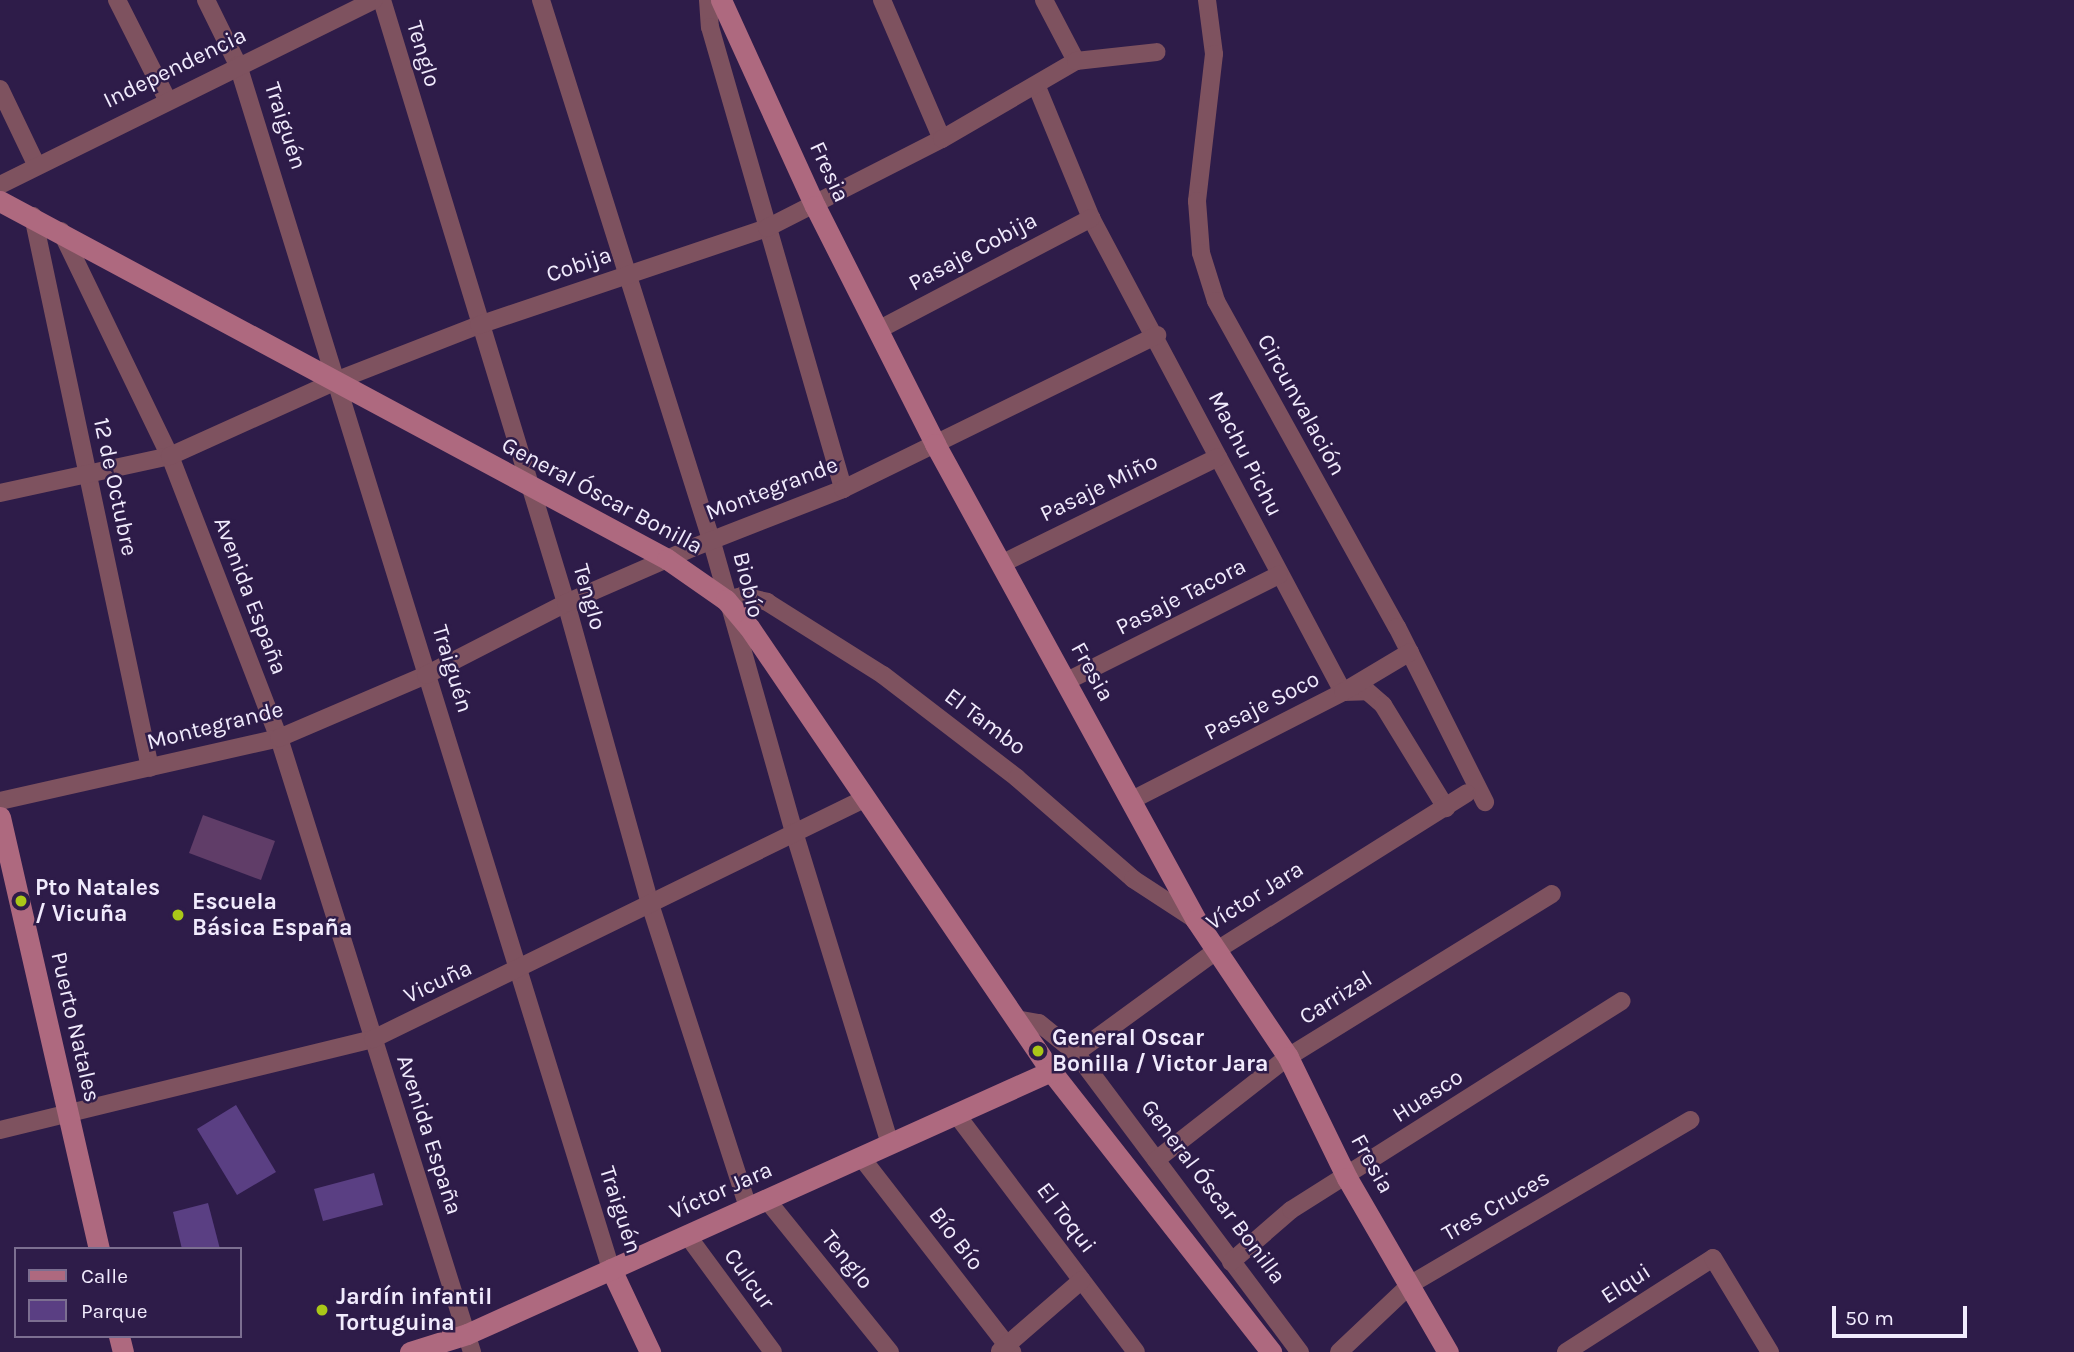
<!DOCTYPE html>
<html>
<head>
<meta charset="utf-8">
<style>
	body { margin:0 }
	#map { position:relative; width:2074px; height:1352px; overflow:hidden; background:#2e1c49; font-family:Karla,sans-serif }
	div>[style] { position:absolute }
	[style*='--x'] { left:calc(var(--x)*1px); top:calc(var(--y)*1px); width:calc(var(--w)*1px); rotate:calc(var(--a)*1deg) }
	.green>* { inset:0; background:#5a3f83 }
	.building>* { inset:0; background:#603d68 }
	.street>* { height:18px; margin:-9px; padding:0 9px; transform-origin:9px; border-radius:9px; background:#7e525f }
	.secondary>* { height:21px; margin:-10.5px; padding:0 10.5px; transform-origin:10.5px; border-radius:10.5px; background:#ae697f }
	.dots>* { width:19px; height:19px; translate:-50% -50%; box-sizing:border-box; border:4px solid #2e1c49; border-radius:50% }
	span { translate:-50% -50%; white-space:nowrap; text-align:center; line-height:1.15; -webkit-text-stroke:5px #2e1c49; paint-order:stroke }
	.street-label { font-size:23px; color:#f1ebfd }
	.poi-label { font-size:23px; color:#f1ebfd; font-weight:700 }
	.left { translate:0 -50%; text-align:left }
	.legend { position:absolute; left:14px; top:1247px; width:228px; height:91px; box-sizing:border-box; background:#2e1c49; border:2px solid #7c6f91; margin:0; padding:9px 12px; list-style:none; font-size:21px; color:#f1ebfd }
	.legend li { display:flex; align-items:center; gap:14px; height:35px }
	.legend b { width:35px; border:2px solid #7c6f91 }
	.scale { position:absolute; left:1832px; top:1306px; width:135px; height:32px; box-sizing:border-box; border:4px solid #f1ebfd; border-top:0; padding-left:9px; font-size:21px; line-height:24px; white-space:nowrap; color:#f1ebfd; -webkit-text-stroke:5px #2e1c49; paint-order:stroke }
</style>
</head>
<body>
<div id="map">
	<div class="green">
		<i style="clip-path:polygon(236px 1105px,276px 1172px,237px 1195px,197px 1129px)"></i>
		<i style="clip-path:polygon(374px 1173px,383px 1205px,323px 1221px,314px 1189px)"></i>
		<i style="clip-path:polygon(208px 1203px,220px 1249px,182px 1249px,173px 1212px)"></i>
	</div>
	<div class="building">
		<i style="clip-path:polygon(203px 815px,275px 841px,261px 880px,189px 853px)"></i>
	</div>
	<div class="street">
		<i style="--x:117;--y:0;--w:111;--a:63.2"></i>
		<i style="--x:206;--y:0;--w:72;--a:63.8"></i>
		<i style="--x:238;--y:65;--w:1260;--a:72.79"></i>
		<i style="--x:382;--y:0;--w:630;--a:73.03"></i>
		<i style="--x:566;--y:603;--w:313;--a:74.4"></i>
		<i style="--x:650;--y:904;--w:318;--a:72.1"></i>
		<i style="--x:541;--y:0;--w:572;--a:72.51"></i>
		<i style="--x:713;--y:546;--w:297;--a:74.2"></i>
		<i style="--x:794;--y:832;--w:326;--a:72.9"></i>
		<i style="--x:708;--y:0;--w:27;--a:86"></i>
		<i style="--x:710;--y:27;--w:481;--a:73.9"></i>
		<i style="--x:882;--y:0;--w:151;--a:66.7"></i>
		<i style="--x:1044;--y:0;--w:69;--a:62.3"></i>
		<i style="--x:1207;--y:0;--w:54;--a:82.6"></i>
		<i style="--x:1214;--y:54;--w:148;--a:96.6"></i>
		<i style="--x:1197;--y:201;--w:52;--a:85.6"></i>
		<i style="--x:1201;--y:253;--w:50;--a:72.6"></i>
		<i style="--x:1216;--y:301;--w:373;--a:61"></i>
		<i style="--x:1397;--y:627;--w:196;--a:63.3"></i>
		<i style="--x:1037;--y:87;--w:142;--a:67.6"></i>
		<i style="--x:1091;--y:218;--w:537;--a:62"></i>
		<i style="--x:1343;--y:692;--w:24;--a:-2"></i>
		<i style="--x:1367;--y:691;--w:21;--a:41"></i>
		<i style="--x:1383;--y:705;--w:121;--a:58.5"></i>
		<i style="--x:0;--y:89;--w:83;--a:64.4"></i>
		<i style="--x:0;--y:185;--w:417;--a:-26.3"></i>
		<i style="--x:33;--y:216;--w:564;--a:78.03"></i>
		<i style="--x:61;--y:231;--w:250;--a:64.2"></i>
		<i style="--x:170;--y:456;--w:302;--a:68.9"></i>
		<i style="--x:279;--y:738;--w:644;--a:72.55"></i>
		<i style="--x:878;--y:330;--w:241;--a:-27.7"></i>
		<i style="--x:0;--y:493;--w:174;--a:-12.3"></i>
		<i style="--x:170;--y:456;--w:184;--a:-24.3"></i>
		<i style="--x:338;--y:380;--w:151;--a:-21.3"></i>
		<i style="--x:479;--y:325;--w:304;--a:-18.6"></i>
		<i style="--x:767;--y:228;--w:196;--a:-27"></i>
		<i style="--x:942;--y:139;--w:155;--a:-30.2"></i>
		<i style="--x:1076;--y:61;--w:81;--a:-6.3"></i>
		<i style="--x:1001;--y:564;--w:242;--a:-26.2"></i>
		<i style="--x:726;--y:600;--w:16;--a:-14"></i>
		<i style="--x:742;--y:596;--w:26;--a:13"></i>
		<i style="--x:767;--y:602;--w:137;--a:32.2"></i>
		<i style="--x:883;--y:675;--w:169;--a:37.5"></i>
		<i style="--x:1017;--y:778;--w:154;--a:41"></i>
		<i style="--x:1133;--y:879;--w:75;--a:33.1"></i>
		<i style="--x:1067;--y:681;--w:237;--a:-26.6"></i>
		<i style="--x:1134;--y:799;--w:235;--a:-27.1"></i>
		<i style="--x:1343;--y:692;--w:78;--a:-30.8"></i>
		<i style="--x:0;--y:801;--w:286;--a:-12.7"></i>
		<i style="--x:279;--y:738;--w:160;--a:-23.2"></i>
		<i style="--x:426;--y:675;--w:157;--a:-27.2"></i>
		<i style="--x:566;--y:603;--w:137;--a:-23.6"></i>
		<i style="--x:692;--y:548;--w:162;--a:-21.3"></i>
		<i style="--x:843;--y:489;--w:350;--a:-26.1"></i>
		<i style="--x:1016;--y:1019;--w:23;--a:10"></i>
		<i style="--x:1039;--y:1023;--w:48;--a:39"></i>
		<i style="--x:1076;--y:1053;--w:374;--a:53.2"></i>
		<i style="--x:1076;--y:1053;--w:175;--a:-36.1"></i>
		<i style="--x:1217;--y:950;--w:295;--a:-32.1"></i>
		<i style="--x:956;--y:1114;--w:298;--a:52.9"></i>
		<i style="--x:0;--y:1130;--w:384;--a:-13.7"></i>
		<i style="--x:373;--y:1039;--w:549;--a:-26.05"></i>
		<i style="--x:861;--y:1157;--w:247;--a:52.2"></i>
		<i style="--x:1156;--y:1160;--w:167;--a:-38"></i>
		<i style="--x:1288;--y:1057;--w:310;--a:-31.7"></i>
		<i style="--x:766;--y:1199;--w:197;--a:51"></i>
		<i style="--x:687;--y:1235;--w:145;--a:53.7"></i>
		<i style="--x:1231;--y:1262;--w:79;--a:-40.9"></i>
		<i style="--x:1291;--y:1210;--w:391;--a:-32.3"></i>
		<i style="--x:1000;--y:1351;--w:108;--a:-40.9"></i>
		<i style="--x:1339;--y:1352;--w:99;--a:-43.4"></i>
		<i style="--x:1411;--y:1284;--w:324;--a:-30.4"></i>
		<i style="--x:1566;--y:1352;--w:174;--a:-32.6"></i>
		<i style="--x:1713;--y:1258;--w:110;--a:58.8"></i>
	</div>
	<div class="secondary">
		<i style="--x:721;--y:0;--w:226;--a:65.5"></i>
		<i style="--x:815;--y:206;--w:267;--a:63.2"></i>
		<i style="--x:935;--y:444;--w:543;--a:61.26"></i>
		<i style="--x:1196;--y:920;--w:165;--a:56.1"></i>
		<i style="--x:1288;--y:1057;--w:135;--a:64"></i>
		<i style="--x:1347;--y:1178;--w:201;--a:59.9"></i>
		<i style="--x:0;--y:201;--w:757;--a:28.22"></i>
		<i style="--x:667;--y:559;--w:72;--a:34.8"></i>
		<i style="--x:726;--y:600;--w:35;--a:50"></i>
		<i style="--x:749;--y:627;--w:537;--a:55.78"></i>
		<i style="--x:1051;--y:1071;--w:357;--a:51.9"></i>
		<i style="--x:0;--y:817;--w:443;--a:77.1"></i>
		<i style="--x:611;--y:1269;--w:92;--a:64.8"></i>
		<i style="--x:119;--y:1336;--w:16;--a:76"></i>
		<i style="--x:410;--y:1352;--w:60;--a:-17.5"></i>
		<i style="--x:467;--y:1334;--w:640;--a:-24.24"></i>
	</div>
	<div class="dots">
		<i style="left:21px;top:901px;background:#aac718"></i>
		<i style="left:178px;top:915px;background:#aac718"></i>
		<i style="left:1038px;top:1051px;background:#aac718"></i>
		<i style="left:322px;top:1310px;background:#aac718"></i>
	</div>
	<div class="street-label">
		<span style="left:423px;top:54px;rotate:73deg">Tenglo</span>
		<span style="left:175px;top:68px;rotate:-26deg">Independencia</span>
		<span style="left:285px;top:126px;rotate:72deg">Traiguén</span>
		<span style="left:829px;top:172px;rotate:65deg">Fresia</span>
		<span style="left:973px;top:252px;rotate:-28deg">Pasaje Cobija</span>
		<span style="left:579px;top:265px;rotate:-19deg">Cobija</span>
		<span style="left:1301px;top:405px;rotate:61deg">Circunvalación</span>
		<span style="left:1245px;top:454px;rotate:63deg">Machu Pichu</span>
		<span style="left:115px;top:487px;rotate:78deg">12 de Octubre</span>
		<span style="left:1099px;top:488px;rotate:-26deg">Pasaje Miño</span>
		<span style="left:772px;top:489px;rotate:-21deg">Montegrande</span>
		<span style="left:602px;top:496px;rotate:28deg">General Óscar Bonilla</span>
		<span style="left:748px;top:585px;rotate:76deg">Biobío</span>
		<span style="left:250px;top:596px;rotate:69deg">Avenida España</span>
		<span style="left:589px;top:597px;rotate:74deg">Tenglo</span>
		<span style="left:1181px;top:597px;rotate:-27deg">Pasaje Tacora</span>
		<span style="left:452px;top:669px;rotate:73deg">Traiguén</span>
		<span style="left:1092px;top:672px;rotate:61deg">Fresia</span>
		<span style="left:1262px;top:706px;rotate:-27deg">Pasaje Soco</span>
		<span style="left:985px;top:722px;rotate:37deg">El Tambo</span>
		<span style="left:215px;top:726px;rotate:-14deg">Montegrande</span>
		<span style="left:1255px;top:896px;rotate:-32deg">Víctor Jara</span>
		<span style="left:438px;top:982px;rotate:-25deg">Vicuña</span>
		<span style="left:1336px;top:998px;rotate:-32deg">Carrizal</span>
		<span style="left:75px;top:1027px;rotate:77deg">Puerto Natales</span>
		<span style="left:1428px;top:1096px;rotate:-33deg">Huasco</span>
		<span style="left:429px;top:1135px;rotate:72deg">Avenida España</span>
		<span style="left:1372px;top:1164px;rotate:61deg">Fresia</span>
		<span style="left:721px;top:1191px;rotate:-24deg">Víctor Jara</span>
		<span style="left:1213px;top:1192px;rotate:53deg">General Óscar Bonilla</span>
		<span style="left:1496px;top:1206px;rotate:-30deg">Tres Cruces</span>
		<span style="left:620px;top:1210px;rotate:72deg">Traiguén</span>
		<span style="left:1066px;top:1218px;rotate:53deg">El Toqui</span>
		<span style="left:956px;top:1239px;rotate:52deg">Bío Bío</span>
		<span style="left:847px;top:1260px;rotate:51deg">Tenglo</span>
		<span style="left:749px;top:1279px;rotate:54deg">Culcur</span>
		<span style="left:1626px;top:1284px;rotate:-33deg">Elqui</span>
	</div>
	<div class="poi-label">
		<span class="left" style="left:35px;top:901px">Pto Natales<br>/ Vicuña</span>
		<span class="left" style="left:192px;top:915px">Escuela<br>Básica España</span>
		<span class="left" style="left:1052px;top:1051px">General Oscar<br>Bonilla / Victor Jara</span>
		<span class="left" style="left:336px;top:1310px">Jardín infantil<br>Tortuguina</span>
	</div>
	<ul class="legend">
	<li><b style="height:9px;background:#ae697f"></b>Calle</li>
	<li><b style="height:19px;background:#5a3f83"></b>Parque</li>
	</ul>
	<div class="scale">50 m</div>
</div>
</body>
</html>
